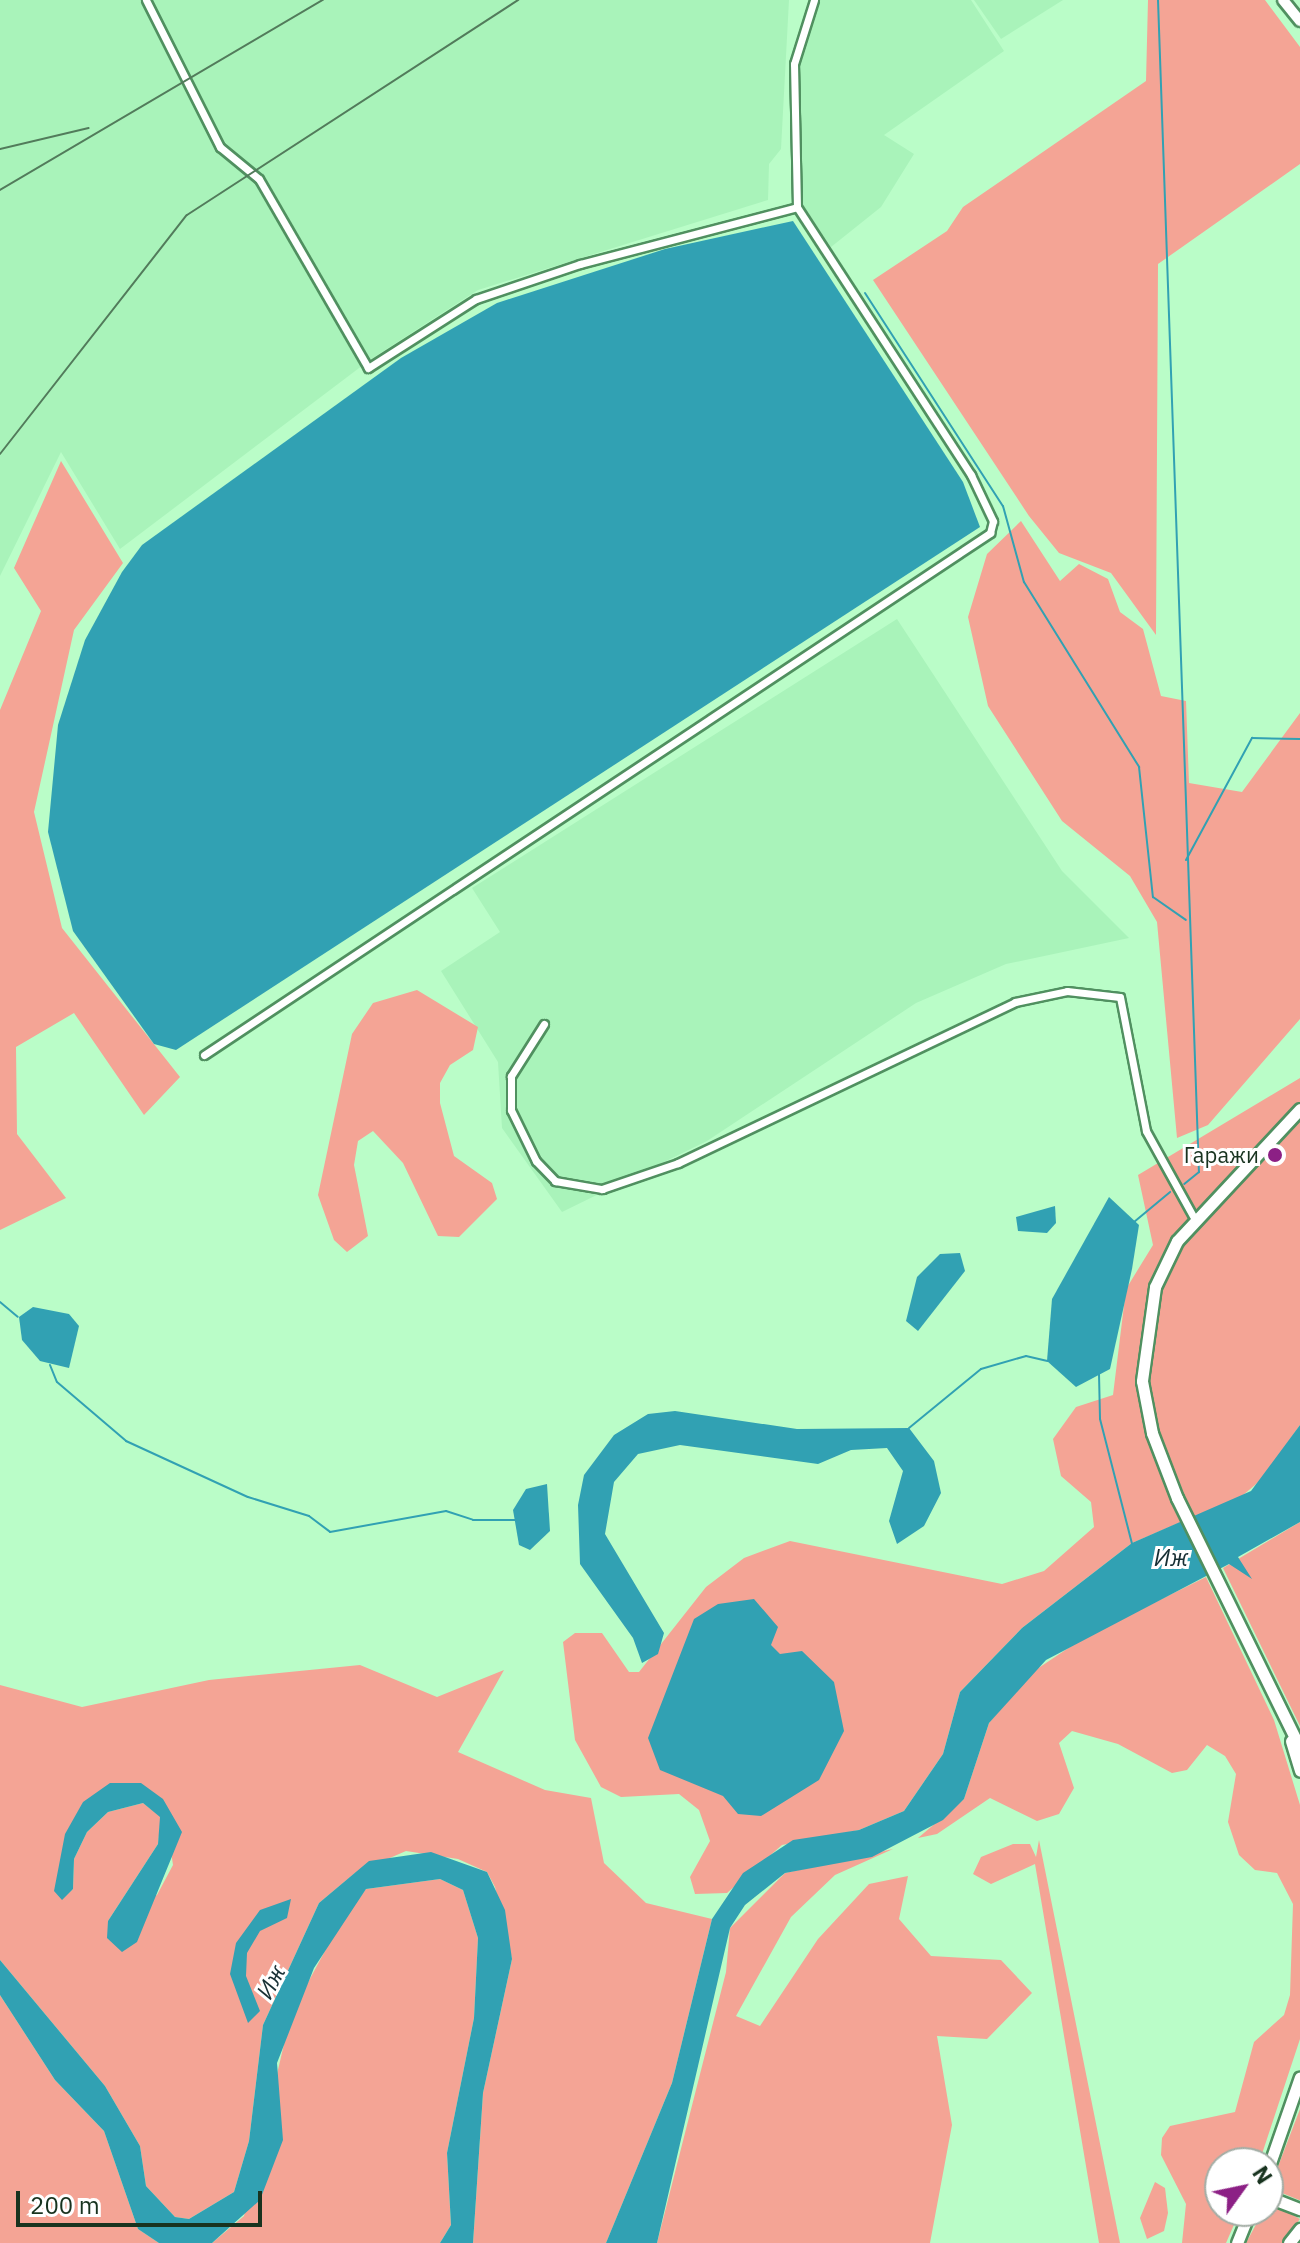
<!DOCTYPE html>
<html>
<head>
<meta charset="utf-8">
<style>
	body { margin:0 }
	#map { position:relative; width:1300px; height:2243px; overflow:hidden; background:#bafdc8; font-family:"IBM Plex Sans",sans-serif }
	div>[style] { position:absolute }
	[style*='--x'] { left:calc(var(--x)*1px); top:calc(var(--y)*1px); width:calc(var(--w)*1px); rotate:calc(var(--a)*1deg) }
	.built>* { inset:0; background:#a9f3ba }
	.green>* { inset:0; background:#f4a495 }
	.water>* { inset:0; background:#31a1b3 }
	.stream>* { height:2px; margin:-1px; padding:0 1px; transform-origin:1px; border-radius:1px; background:#31a1b3 }
	.roads { filter:drop-shadow(2px 0 #509060) drop-shadow(-2px 0 #509060) drop-shadow(0 2px #509060) drop-shadow(0 -2px #509060) }
	.street>* { height:7px; margin:-3.5px; padding:0 3.5px; transform-origin:3.5px; border-radius:3.5px; background:#fff }
	.secondary>* { height:10px; margin:-5px; padding:0 5px; transform-origin:5px; border-radius:5px; background:#fff }
	.primary>* { height:11px; margin:-5.5px; padding:0 5.5px; transform-origin:5.5px; border-radius:5.5px; background:#fff }
	.rail>* { height:2px; margin:-1px; padding:0 1px; transform-origin:1px; border-radius:1px; background:#527b5b }
	.dots>* { width:22px; height:22px; translate:-50% -50%; box-sizing:border-box; border:4px solid #fff; border-radius:50% }
	span { translate:-50% -50%; white-space:nowrap; text-align:center; line-height:1.15; -webkit-text-stroke:6px #fff; paint-order:stroke }
	.poi-label { font-size:22px; color:#18331f }
	.right { translate:-100% -50%; text-align:right }
	.water-label { font-size:24px; color:#172f34; font-style:italic }
	.north { position:absolute; left:1204px; top:2147px; width:80px; height:80px; box-sizing:border-box; background:#fff; border:2px solid #a3ada5; border-radius:50%; rotate:57deg; font-size:22px; font-weight:700; line-height:32px; text-align:center; color:#18331f }
	.north::after { content:''; display:block; margin:auto; width:28px; height:36px; background:#8c2085; clip-path:polygon(50% 0,100% 100%,50% 72%,0 100%) }
	.scale { position:absolute; left:16px; top:2191px; width:246px; height:36px; box-sizing:border-box; border:4px solid #18331f; border-top:0; padding-left:10px; font-size:24px; line-height:28px; white-space:nowrap; color:#18331f; -webkit-text-stroke:6px #fff; paint-order:stroke }
</style>
</head>
<body>
<div id="map">
	<div class="built">
		<i style="clip-path:polygon(0 0,789px 0,781px 149px,769px 164px,768px 200px,478px 290px,371px 359px,120px 549px,61px 452px,0 576px)"></i>
		<i style="clip-path:polygon(819px 0,971px 0,1004px 51px,884px 135px,914px 154px,881px 207px,831px 247px,802px 204px,799px 167px,800px 65px)"></i>
		<i style="clip-path:polygon(974px 0,1063px 0,1001px 39px)"></i>
		<i style="clip-path:polygon(897px 619px,1062px 871px,1129px 938px,1006px 964px,916px 1003px,707px 1141px,562px 1212px,502px 1128px,498px 1062px,441px 971px,500px 932px,472px 888px)"></i>
	</div>
	<div class="green">
		<i style="clip-path:polygon(1148px 0,1265px 0,1300px 47px,1300px 164px,1158px 264px,1156px 635px,1111px 573px,1059px 553px,1029px 516px,873px 280px,947px 231px,963px 207px,1146px 81px)"></i>
		<i style="clip-path:polygon(61px 461px,123px 563px,74px 630px,34px 812px,62px 928px,180px 1077px,144px 1115px,74px 1013px,16px 1047px,17px 1134px,66px 1198px,0 1230px,0 710px,41px 611px,14px 568px)"></i>
		<i style="clip-path:polygon(1021px 521px,1060px 581px,1079px 564px,1108px 579px,1120px 612px,1143px 629px,1161px 696px,1186px 701px,1189px 783px,1242px 792px,1300px 713px,1300px 1019px,1208px 1125px,1177px 1138px,1157px 922px,1130px 876px,1062px 821px,988px 706px,968px 617px,987px 554px)"></i>
		<i style="clip-path:polygon(417px 990px,478px 1027px,473px 1050px,450px 1065px,440px 1083px,440px 1103px,454px 1156px,492px 1183px,497px 1199px,459px 1237px,438px 1236px,403px 1163px,373px 1131px,358px 1141px,354px 1165px,368px 1236px,347px 1252px,334px 1240px,318px 1195px,352px 1034px,373px 1003px)"></i>
		<i style="clip-path:polygon(1300px 1078px,1300px 1425px,1262px 1479px,1242px 1496px,1132px 1543px,1022px 1628px,960px 1692px,943px 1754px,904px 1811px,859px 1830px,782px 1845px,727px 1893px,695px 1894px,690px 1877px,710px 1841px,699px 1810px,679px 1794px,621px 1797px,601px 1787px,575px 1740px,563px 1642px,575px 1633px,602px 1633px,629px 1672px,639px 1672px,706px 1587px,744px 1558px,790px 1541px,1002px 1584px,1044px 1571px,1094px 1527px,1091px 1502px,1061px 1476px,1053px 1439px,1076px 1407px,1113px 1395px,1126px 1289px,1153px 1245px,1138px 1175px)"></i>
		<i style="clip-path:polygon(1300px 1522px,1300px 1726px,1223px 1568px)"></i>
		<i style="clip-path:polygon(1206px 1577px,1274px 1720px,1300px 1805px,1300px 2039px,1259px 2163px,1220px 2163px,1220px 2211px,1240px 2211px,1226px 2243px,1182px 2243px,1186px 2204px,1161px 2155px,1162px 2138px,1170px 2126px,1235px 2112px,1254px 2042px,1284px 2015px,1290px 1995px,1293px 1904px,1277px 1873px,1255px 1870px,1239px 1855px,1228px 1822px,1236px 1774px,1225px 1756px,1207px 1745px,1187px 1770px,1172px 1773px,1118px 1744px,1072px 1731px,1059px 1743px,1074px 1788px,1059px 1814px,1037px 1821px,990px 1798px,937px 1834px,918px 1838px,964px 1799px,989px 1723px,1028px 1675px,1085px 1637px)"></i>
		<i style="clip-path:polygon(evenodd,360px 1665px,437px 1697px,504px 1670px,458px 1752px,545px 1790px,591px 1798px,604px 1863px,646px 1903px,712px 1919px,672px 2083px,606px 2243px,473px 2243px,483px 2093px,512px 1959px,495px 1887px,487px 1872px,458px 1859px,406px 1851px,355px 1873px,319px 1903px,263px 2025px,249px 2141px,234px 2192px,189px 2219px,175px 2217px,146px 2186px,140px 2146px,105px 2086px,0 1960px,0 1685px,82px 1707px,209px 1680px,360px 1665px,163px 1799px,173px 1865px,157px 1895px,108px 1921px,158px 1844px,161px 1817px,143px 1803px,108px 1812px,87px 1832px,74px 1859px,73px 1889px,62px 1899px,83px 1802px,163px 1799px)"></i>
		<i style="clip-path:polygon(1039px 1840px,1120px 2243px,1099px 2243px,1035px 1864px,991px 1884px,973px 1874px,981px 1857px,1013px 1844px,1030px 1844px,1036px 1857px)"></i>
		<i style="clip-path:polygon(893px 1849px,835px 1875px,791px 1917px,736px 2016px,760px 2026px,818px 1939px,869px 1884px,908px 1876px,899px 1919px,931px 1956px,1001px 1960px,1032px 1993px,987px 2039px,937px 2036px,952px 2125px,930px 2243px,657px 2243px,726px 1972px,730px 1928px,785px 1873px)"></i>
		<i style="clip-path:polygon(440px 1879px,463px 1890px,478px 1938px,474px 2018px,447px 2153px,451px 2225px,440px 2243px,212px 2243px,244px 2216px,291px 2014px,340px 1923px,366px 1889px)"></i>
		<i style="clip-path:polygon(0 1995px,55px 2080px,104px 2131px,138px 2229px,159px 2243px,0 2243px)"></i>
		<i style="clip-path:polygon(1300px 2109px,1300px 2200px,1299px 2200px,1277px 2191px,1274px 2177px)"></i>
		<i style="clip-path:polygon(1155px 2182px,1165px 2188px,1168px 2213px,1164px 2231px,1147px 2239px,1140px 2218px)"></i>
		<i style="clip-path:polygon(1268px 2202px,1300px 2219px,1282px 2243px,1246px 2243px)"></i>
	</div>
	<div class="water">
		<i style="clip-path:polygon(793px 221px,963px 482px,980px 527px,176px 1050px,154px 1044px,73px 931px,48px 832px,58px 725px,85px 640px,122px 572px,142px 545px,401px 358px,497px 303px,665px 249px)"></i>
		<i style="clip-path:polygon(1109px 1197px,1139px 1225px,1132px 1269px,1110px 1369px,1076px 1387px,1047px 1361px,1052px 1299px)"></i>
		<i style="clip-path:polygon(1055px 1206px,1056px 1223px,1047px 1233px,1018px 1231px,1016px 1217px)"></i>
		<i style="clip-path:polygon(960px 1253px,965px 1271px,918px 1331px,906px 1321px,917px 1277px,940px 1254px)"></i>
		<i style="clip-path:polygon(33px 1307px,69px 1314px,79px 1326px,69px 1368px,40px 1361px,22px 1340px,19px 1317px)"></i>
		<i style="clip-path:polygon(675px 1411px,797px 1429px,909px 1428px,934px 1461px,941px 1493px,924px 1526px,897px 1544px,889px 1521px,903px 1471px,887px 1448px,851px 1450px,818px 1464px,680px 1445px,638px 1454px,614px 1482px,605px 1534px,664px 1633px,658px 1654px,642px 1663px,633px 1638px,580px 1564px,578px 1505px,584px 1475px,614px 1435px,648px 1414px)"></i>
		<i style="clip-path:polygon(1300px 1425px,1300px 1522px,1238px 1557px,1252px 1579px,1229px 1564px,1046px 1660px,989px 1723px,964px 1799px,943px 1820px,872px 1857px,785px 1873px,745px 1905px,730px 1928px,657px 2243px,606px 2243px,672px 2083px,712px 1919px,743px 1873px,793px 1840px,859px 1830px,904px 1811px,943px 1754px,960px 1692px,1022px 1628px,1132px 1543px,1251px 1491px)"></i>
		<i style="clip-path:polygon(547px 1484px,550px 1531px,530px 1550px,519px 1545px,513px 1510px,526px 1489px)"></i>
		<i style="clip-path:polygon(754px 1599px,778px 1627px,771px 1645px,780px 1654px,802px 1651px,834px 1682px,844px 1731px,819px 1780px,761px 1816px,738px 1814px,723px 1796px,660px 1770px,648px 1738px,694px 1619px,718px 1604px)"></i>
		<i style="clip-path:polygon(110px 1783px,141px 1783px,163px 1799px,182px 1832px,137px 1942px,122px 1952px,107px 1938px,108px 1921px,158px 1844px,160px 1817px,143px 1803px,108px 1812px,87px 1832px,74px 1859px,73px 1889px,62px 1900px,54px 1891px,65px 1834px,83px 1802px)"></i>
		<i style="clip-path:polygon(431px 1852px,487px 1872px,505px 1910px,512px 1959px,483px 2093px,473px 2243px,440px 2243px,451px 2225px,447px 2153px,474px 2018px,478px 1938px,463px 1890px,440px 1879px,366px 1889px,314px 1968px,277px 2063px,283px 2140px,260px 2200px,212px 2243px,159px 2243px,138px 2229px,104px 2131px,55px 2080px,0 1995px,0 1960px,105px 2086px,140px 2146px,146px 2186px,175px 2217px,189px 2219px,234px 2192px,249px 2141px,263px 2025px,319px 1903px,369px 1861px)"></i>
		<i style="clip-path:polygon(291px 1899px,287px 1918px,260px 1931px,247px 1953px,246px 1976px,260px 2011px,248px 2023px,230px 1974px,236px 1943px,260px 1910px)"></i>
	</div>
	<div class="stream">
		<i style="--x:1158;--y:0;--w:1173;--a:88"></i>
		<i style="--x:1199;--y:1172;--w:19;--a:141"></i>
		<i style="--x:865;--y:293;--w:254;--a:57.1"></i>
		<i style="--x:1003;--y:506;--w:79;--a:74.6"></i>
		<i style="--x:1024;--y:582;--w:218;--a:58.1"></i>
		<i style="--x:1139;--y:767;--w:131;--a:83.9"></i>
		<i style="--x:1153;--y:897;--w:40;--a:34.9"></i>
		<i style="--x:1186;--y:860;--w:139;--a:-61.6"></i>
		<i style="--x:1252;--y:738;--w:48;--a:1.2"></i>
		<i style="--x:1134;--y:1222;--w:47;--a:-39.8"></i>
		<i style="--x:0;--y:1302;--w:23;--a:40"></i>
		<i style="--x:50;--y:1365;--w:18;--a:68"></i>
		<i style="--x:57;--y:1382;--w:91;--a:40.5"></i>
		<i style="--x:126;--y:1441;--w:134;--a:24.7"></i>
		<i style="--x:248;--y:1497;--w:64;--a:17.3"></i>
		<i style="--x:309;--y:1516;--w:26;--a:37"></i>
		<i style="--x:330;--y:1532;--w:118;--a:-10.3"></i>
		<i style="--x:446;--y:1511;--w:28;--a:18"></i>
		<i style="--x:473;--y:1520;--w:43;--a:0"></i>
		<i style="--x:1099;--y:1374;--w:45;--a:88.7"></i>
		<i style="--x:1100;--y:1419;--w:129;--a:75.6"></i>
		<i style="--x:909;--y:1428;--w:93;--a:-39.3"></i>
		<i style="--x:981;--y:1369;--w:47;--a:-16.1"></i>
		<i style="--x:1026;--y:1356;--w:22;--a:13"></i>
	</div>
	<div class="roads">
		<div class="street">
			<i style="--x:146;--y:0;--w:165;--a:63.3"></i>
			<i style="--x:220;--y:147;--w:50;--a:39.4"></i>
			<i style="--x:259;--y:179;--w:218;--a:60"></i>
			<i style="--x:368;--y:368;--w:128;--a:-32.6"></i>
			<i style="--x:476;--y:299;--w:110;--a:-18.6"></i>
			<i style="--x:580;--y:264;--w:224;--a:-14.7"></i>
			<i style="--x:544;--y:1024;--w:62;--a:122.4"></i>
			<i style="--x:511;--y:1076;--w:34;--a:90"></i>
			<i style="--x:511;--y:1110;--w:57;--a:63.9"></i>
			<i style="--x:536;--y:1161;--w:28;--a:46"></i>
			<i style="--x:555;--y:1181;--w:48;--a:9.7"></i>
			<i style="--x:602;--y:1189;--w:80;--a:-18.9"></i>
			<i style="--x:678;--y:1163;--w:373;--a:-25.5"></i>
			<i style="--x:1015;--y:1002;--w:53;--a:-11.9"></i>
			<i style="--x:1067;--y:991;--w:53;--a:6.5"></i>
			<i style="--x:1120;--y:997;--w:136;--a:79"></i>
			<i style="--x:1146;--y:1131;--w:97;--a:61.1"></i>
			<i style="--x:204;--y:1055;--w:944;--a:-33.59"></i>
			<i style="--x:990;--y:533;--w:12;--a:-76"></i>
			<i style="--x:993;--y:521;--w:51;--a:-115.6"></i>
			<i style="--x:971;--y:475;--w:320;--a:-123"></i>
			<i style="--x:797;--y:207;--w:143;--a:-91.2"></i>
			<i style="--x:794;--y:64;--w:67;--a:-72.6"></i>
		</div>
		<div class="secondary">
			<i style="--x:1283;--y:0;--w:27;--a:51"></i>
		</div>
		<div class="primary">
			<i style="--x:1300;--y:1109;--w:180;--a:133"></i>
			<i style="--x:1177;--y:1241;--w:51;--a:115.6"></i>
			<i style="--x:1155;--y:1287;--w:95;--a:97.9"></i>
			<i style="--x:1142;--y:1381;--w:53;--a:79.1"></i>
			<i style="--x:1152;--y:1433;--w:70;--a:69"></i>
			<i style="--x:1177;--y:1498;--w:279;--a:63.8"></i>
			<i style="--x:1291;--y:1741;--w:31;--a:73"></i>
			<i style="--x:1268;--y:2169;--w:97;--a:-70.8"></i>
			<i style="--x:1268;--y:2188;--w:14;--a:56"></i>
			<i style="--x:1276;--y:2200;--w:26;--a:21"></i>
			<i style="--x:1237;--y:2243;--w:35;--a:-68"></i>
			<i style="--x:1289;--y:2243;--w:18;--a:-52"></i>
		</div>
	</div>
	<div class="rail">
		<i style="--x:0;--y:149;--w:91;--a:-13.3"></i>
		<i style="--x:0;--y:190;--w:375;--a:-30.5"></i>
		<i style="--x:0;--y:454;--w:303;--a:-52"></i>
		<i style="--x:187;--y:215;--w:395;--a:-33"></i>
	</div>
	<div class="dots">
		<i style="left:1275px;top:1155px;background:#8c2085"></i>
	</div>
	<div class="poi-label">
		<span class="right" style="left:1259px;top:1155px">Гаражи</span>
	</div>
	<div class="water-label">
		<span style="left:1171px;top:1558px">Иж</span>
		<span style="left:271px;top:1982px;rotate:-62deg">Иж</span>
	</div>
	<div class="north">N</div>
	<div class="scale">200 m</div>
</div>
</body>
</html>
